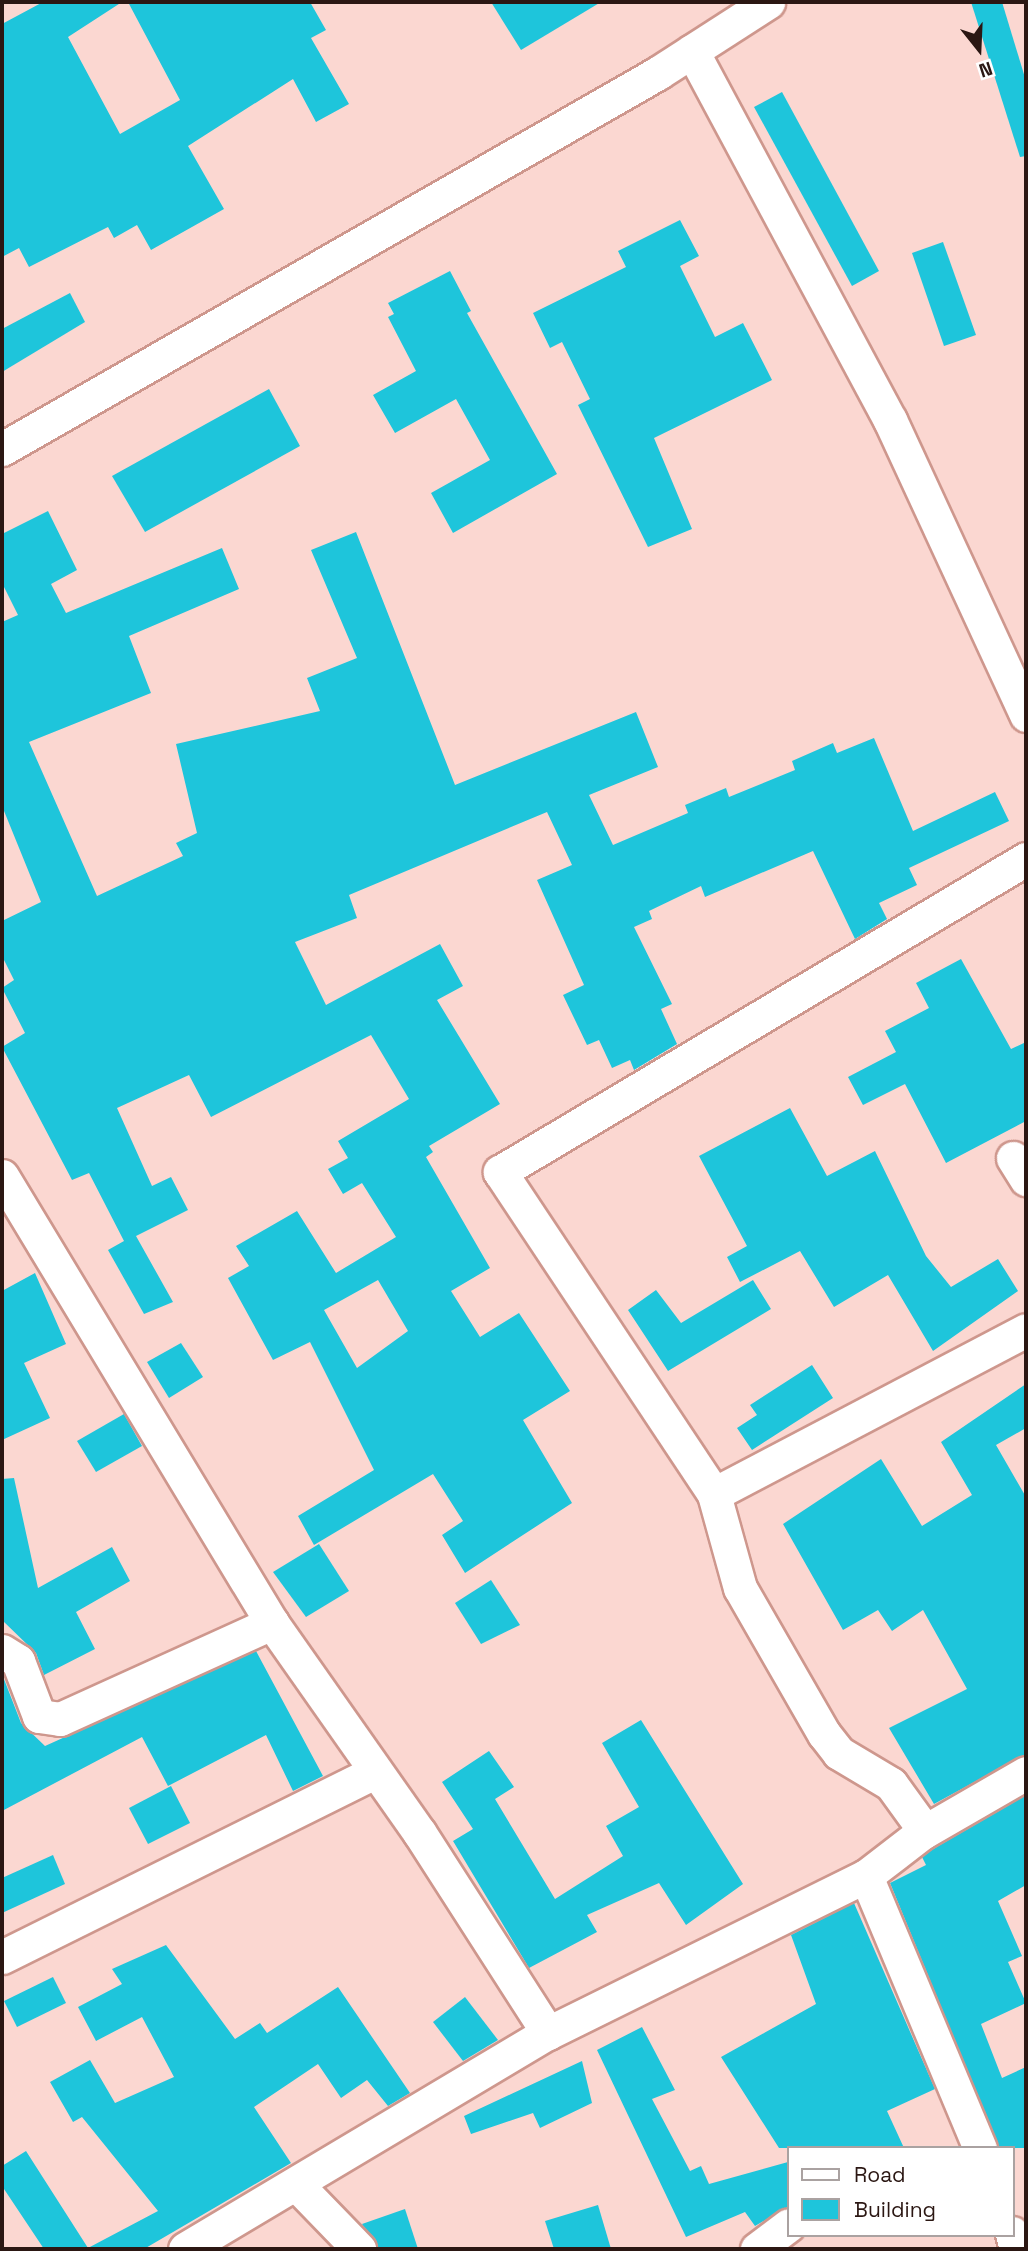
<!DOCTYPE html>
<html>
<head>
<meta charset="utf-8">
<style>
	body { margin:0 }
	#map { position:relative; width:1028px; height:2251px; overflow:hidden; background:#fbd7d1; font-family:"Space Grotesk",sans-serif }
	div>[style] { position:absolute }
	[style*='--x'] { left:calc(var(--x)*1px); top:calc(var(--y)*1px); width:calc(var(--w)*1px); rotate:calc(var(--a)*1deg) }
	.building>* { inset:0; background:#1ec5db }
	.roads { filter:drop-shadow(2px 0 #ce978d) drop-shadow(-2px 0 #ce978d) drop-shadow(0 2px #ce978d) drop-shadow(0 -2px #ce978d) }
	.street>* { height:33px; margin:-16.5px; padding:0 16.5px; transform-origin:16.5px; border-radius:16.5px; background:#fff }
	span { translate:-50% -50%; white-space:nowrap; text-align:center; line-height:1.15; -webkit-text-stroke:7px #fff; paint-order:stroke }
	.frame { position:absolute; inset:0; border:4px solid #2b1713; pointer-events:none }
	.legend { position:absolute; left:787px; top:2146px; width:228px; height:91px; box-sizing:border-box; background:#fff; border:2px solid #aaa2a1; margin:0; padding:9px 12px; list-style:none; font-size:21px; color:#2b1713 }
	.legend li { display:flex; align-items:center; gap:14px; height:35px }
	.legend b { width:35px; border:2px solid #aaa2a1 }
	.north { position:absolute; left:944px; top:14px; width:70px; height:70px; -webkit-text-stroke:5px #fff; paint-order:stroke; rotate:162deg; font-size:19px; font-weight:700; line-height:28px; text-align:center; color:#2b1713 }
	.north::after { content:''; display:block; margin:auto; width:24px; height:32px; background:#2b1713; clip-path:polygon(50% 0,100% 100%,50% 72%,0 100%) }
</style>
</head>
<body>
<div id="map">
	<div class="building">
		<i style="clip-path:polygon(43px 2px,122px 2px,68px 37px,120px 134px,180px 100px,128px 2px,310px 2px,326px 30px,311px 38px,349px 104px,316px 122px,293px 79px,188px 146px,224px 209px,151px 250px,137px 225px,114px 238px,108px 227px,29px 267px,19px 248px,2px 257px,2px 24px)"></i>
		<i style="clip-path:polygon(491px 2px,601px 2px,521px 50px)"></i>
		<i style="clip-path:polygon(971px 2px,1002px 2px,1026px 81px,1026px 156px,1020px 157px)"></i>
		<i style="clip-path:polygon(782px 92px,879px 271px,852px 286px,754px 107px)"></i>
		<i style="clip-path:polygon(680px 220px,699px 256px,680px 266px,715px 337px,743px 323px,772px 380px,654px 438px,692px 529px,648px 547px,578px 405px,590px 399px,562px 342px,550px 348px,533px 313px,626px 267px,618px 251px)"></i>
		<i style="clip-path:polygon(943px 242px,976px 335px,944px 346px,912px 253px)"></i>
		<i style="clip-path:polygon(450px 271px,471px 311px,467px 313px,557px 474px,453px 533px,431px 493px,490px 460px,456px 399px,395px 433px,373px 395px,416px 371px,388px 317px,394px 314px,388px 303px)"></i>
		<i style="clip-path:polygon(70px 293px,85px 322px,2px 372px,2px 329px)"></i>
		<i style="clip-path:polygon(269px 389px,300px 446px,145px 532px,112px 476px)"></i>
		<i style="clip-path:polygon(evenodd,48px 511px,77px 570px,51px 584px,66px 613px,222px 548px,239px 589px,129px 636px,151px 693px,29px 742px,97px 896px,183px 856px,176px 843px,197px 833px,176px 744px,320px 711px,307px 678px,357px 658px,311px 550px,356px 532px,455px 785px,636px 712px,658px 767px,589px 795px,613px 845px,688px 813px,685px 805px,726px 788px,729px 797px,795px 770px,792px 761px,833px 743px,837px 753px,874px 738px,913px 831px,995px 792px,1009px 821px,909px 868px,917px 885px,879px 903px,887px 919px,855px 939px,813px 851px,705px 897px,701px 886px,649px 911px,652px 919px,634px 927px,672px 1004px,661px 1009px,677px 1044px,634px 1070px,630px 1060px,612px 1068px,599px 1040px,587px 1045px,563px 995px,584px 985px,537px 880px,572px 865px,547px 812px,349px 895px,357px 918px,295px 942px,326px 1005px,440px 944px,463px 986px,437px 1000px,500px 1104px,429px 1146px,433px 1152px,426px 1157px,490px 1268px,451px 1291px,480px 1337px,519px 1313px,570px 1391px,523px 1420px,572px 1503px,465px 1573px,442px 1535px,463px 1521px,433px 1474px,314px 1545px,298px 1516px,374px 1470px,310px 1342px,273px 1360px,228px 1278px,249px 1266px,236px 1246px,297px 1211px,336px 1273px,396px 1237px,362px 1183px,343px 1194px,328px 1169px,348px 1158px,338px 1141px,409px 1099px,371px 1035px,211px 1117px,189px 1075px,117px 1108px,152px 1186px,171px 1177px,188px 1210px,136px 1236px,173px 1302px,144px 1314px,108px 1250px,124px 1241px,89px 1173px,72px 1180px,2px 1047px,25px 1033px,2px 988px,14px 980px,2px 956px,2px 921px,41px 902px,2px 806px,2px 622px,18px 615px,2px 583px,2px 534px,48px 511px,378px 1280px,408px 1331px,357px 1368px,324px 1310px,378px 1280px)"></i>
		<i style="clip-path:polygon(961px 959px,1011px 1049px,1026px 1042px,1026px 1121px,946px 1163px,905px 1084px,863px 1105px,848px 1077px,896px 1052px,885px 1031px,929px 1008px,916px 983px)"></i>
		<i style="clip-path:polygon(790px 1108px,827px 1176px,875px 1151px,926px 1256px,951px 1287px,998px 1259px,1018px 1291px,933px 1351px,888px 1275px,834px 1307px,800px 1251px,740px 1282px,727px 1257px,747px 1246px,699px 1156px)"></i>
		<i style="clip-path:polygon(35px 1273px,66px 1344px,24px 1363px,50px 1418px,2px 1440px,2px 1291px)"></i>
		<i style="clip-path:polygon(753px 1280px,771px 1309px,668px 1371px,628px 1310px,656px 1290px,681px 1323px)"></i>
		<i style="clip-path:polygon(181px 1343px,203px 1377px,169px 1398px,147px 1362px)"></i>
		<i style="clip-path:polygon(812px 1365px,833px 1398px,752px 1450px,737px 1428px,757px 1415px,750px 1405px)"></i>
		<i style="clip-path:polygon(1026px 1384px,1026px 1428px,996px 1445px,1026px 1497px,1026px 1754px,934px 1804px,889px 1728px,967px 1689px,923px 1610px,892px 1631px,878px 1610px,843px 1630px,783px 1524px,881px 1459px,922px 1526px,972px 1495px,941px 1442px)"></i>
		<i style="clip-path:polygon(124px 1414px,142px 1446px,96px 1472px,77px 1441px)"></i>
		<i style="clip-path:polygon(14px 1478px,38px 1588px,112px 1547px,130px 1581px,76px 1612px,95px 1649px,44px 1675px,36px 1653px,2px 1620px,2px 1479px)"></i>
		<i style="clip-path:polygon(319px 1544px,349px 1591px,306px 1617px,273px 1572px)"></i>
		<i style="clip-path:polygon(491px 1580px,520px 1625px,481px 1644px,455px 1603px)"></i>
		<i style="clip-path:polygon(256px 1651px,323px 1776px,293px 1791px,266px 1735px,168px 1786px,142px 1737px,2px 1811px,2px 1674px,21px 1723px,45px 1746px)"></i>
		<i style="clip-path:polygon(641px 1720px,743px 1884px,686px 1925px,659px 1883px,587px 1915px,597px 1932px,529px 1968px,453px 1841px,473px 1829px,442px 1782px,489px 1751px,514px 1787px,495px 1799px,555px 1899px,623px 1856px,606px 1826px,639px 1807px,602px 1743px)"></i>
		<i style="clip-path:polygon(171px 1786px,190px 1823px,148px 1844px,129px 1808px)"></i>
		<i style="clip-path:polygon(1026px 1795px,1026px 1885px,998px 1901px,1022px 1956px,1008px 1962px,1026px 2003px,981px 2024px,1002px 2078px,1026px 2067px,1026px 2148px,999px 2148px,890px 1883px,926px 1865px,922px 1857px,933px 1849px)"></i>
		<i style="clip-path:polygon(53px 1855px,65px 1884px,2px 1913px,2px 1878px)"></i>
		<i style="clip-path:polygon(854px 1903px,935px 2089px,887px 2111px,904px 2148px,779px 2148px,721px 2057px,816px 2004px,791px 1935px)"></i>
		<i style="clip-path:polygon(166px 1945px,235px 2039px,260px 2023px,267px 2033px,338px 1987px,410px 2093px,388px 2106px,367px 2080px,341px 2098px,318px 2064px,254px 2107px,291px 2163px,144px 2249px,44px 2249px,2px 2186px,2px 2166px,26px 2151px,88px 2248px,158px 2211px,82px 2117px,73px 2122px,50px 2082px,90px 2060px,115px 2103px,174px 2077px,142px 2017px,96px 2041px,78px 2007px,122px 1984px,112px 1969px)"></i>
		<i style="clip-path:polygon(53px 1977px,66px 2003px,17px 2027px,4px 2001px)"></i>
		<i style="clip-path:polygon(465px 1997px,498px 2040px,463px 2061px,433px 2022px)"></i>
		<i style="clip-path:polygon(642px 2027px,675px 2090px,652px 2099px,690px 2171px,701px 2166px,709px 2184px,788px 2162px,788px 2207px,755px 2226px,745px 2212px,686px 2237px,597px 2050px)"></i>
		<i style="clip-path:polygon(582px 2061px,592px 2103px,540px 2128px,533px 2113px,471px 2134px,464px 2116px)"></i>
		<i style="clip-path:polygon(598px 2205px,611px 2249px,554px 2249px,545px 2221px)"></i>
		<i style="clip-path:polygon(405px 2209px,418px 2249px,378px 2249px,362px 2224px)"></i>
	</div>
	<div class="roads">
		<div class="street">
			<i style="--x:692;--y:51;--w:419;--a:61.8"></i>
			<i style="--x:890;--y:420;--w:325;--a:65.2"></i>
			<i style="--x:2;--y:449;--w:756;--a:-29.82"></i>
			<i style="--x:658;--y:73;--w:131;--a:-32.8"></i>
			<i style="--x:1013;--y:1158;--w:25;--a:58"></i>
			<i style="--x:2;--y:1176;--w:522;--a:58.87"></i>
			<i style="--x:272;--y:1623;--w:256;--a:54.9"></i>
			<i style="--x:419;--y:1832;--w:239;--a:57.3"></i>
			<i style="--x:548;--y:2033;--w:355;--a:-26.3"></i>
			<i style="--x:866;--y:1876;--w:71;--a:-37.5"></i>
			<i style="--x:922;--y:1833;--w:120;--a:-30"></i>
			<i style="--x:714;--y:1494;--w:352;--a:-27.7"></i>
			<i style="--x:2;--y:1651;--w:19;--a:32"></i>
			<i style="--x:18;--y:1661;--w:59;--a:69.1"></i>
			<i style="--x:39;--y:1716;--w:21;--a:8"></i>
			<i style="--x:60;--y:1719;--w:233;--a:-24.4"></i>
			<i style="--x:925;--y:1831;--w:58;--a:-125.9"></i>
			<i style="--x:891;--y:1784;--w:61;--a:-149.2"></i>
			<i style="--x:839;--y:1753;--w:24;--a:-128"></i>
			<i style="--x:824;--y:1734;--w:168;--a:-119.9"></i>
			<i style="--x:740;--y:1588;--w:98;--a:-105.5"></i>
			<i style="--x:714;--y:1494;--w:387;--a:-123.6"></i>
			<i style="--x:500;--y:1172;--w:612;--a:-30.76"></i>
			<i style="--x:866;--y:1876;--w:295;--a:67.3"></i>
			<i style="--x:2;--y:1957;--w:414;--a:-26.4"></i>
			<i style="--x:298;--y:2186;--w:88;--a:45.9"></i>
			<i style="--x:1012;--y:2233;--w:16;--a:76"></i>
			<i style="--x:185;--y:2249;--w:422;--a:-30.8"></i>
			<i style="--x:757;--y:2249;--w:39;--a:-37"></i>
		</div>
	</div>
	<div class="frame"></div>
	<ul class="legend">
	<li><b style="height:9px;background:#fff"></b>Road</li>
	<li><b style="height:19px;background:#1ec5db"></b>Building</li>
	</ul>
	<div class="north">N</div>
</div>
</body>
</html>
